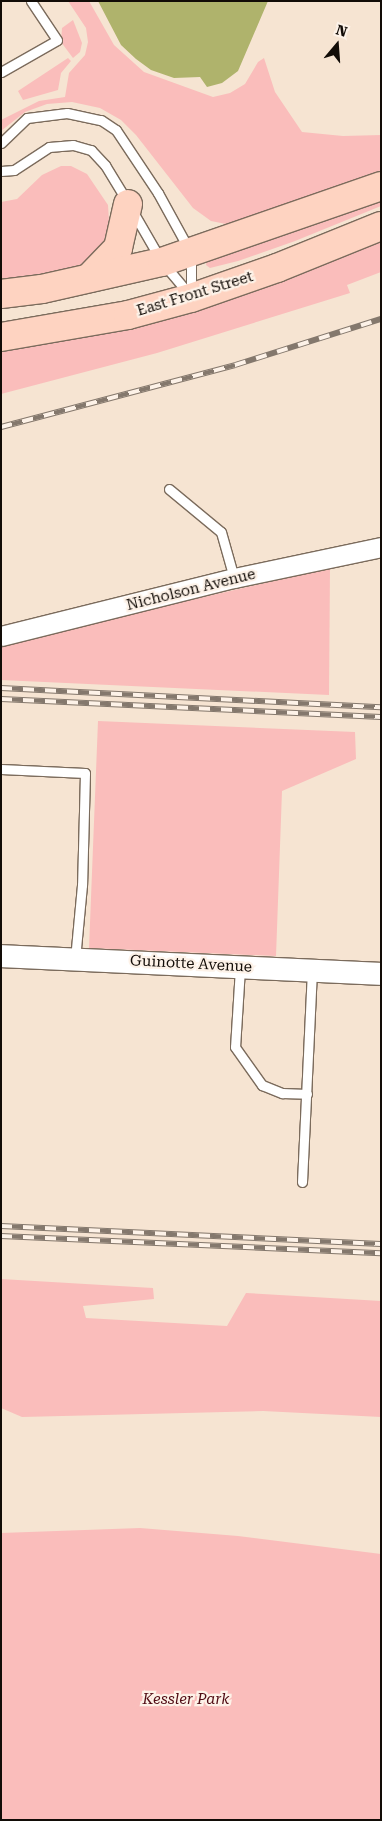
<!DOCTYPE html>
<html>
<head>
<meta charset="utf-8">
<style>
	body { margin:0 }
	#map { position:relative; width:382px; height:1821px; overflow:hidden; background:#f6e4d2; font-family:"Roboto Serif",serif }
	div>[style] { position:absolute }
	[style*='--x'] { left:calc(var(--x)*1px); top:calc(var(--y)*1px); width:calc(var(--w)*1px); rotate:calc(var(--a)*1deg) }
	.green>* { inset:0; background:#fabdbb }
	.water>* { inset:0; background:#afb36c }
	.roads { filter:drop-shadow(1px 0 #7b6b5c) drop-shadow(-1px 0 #7b6b5c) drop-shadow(0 1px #7b6b5c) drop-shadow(0 -1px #7b6b5c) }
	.service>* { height:9px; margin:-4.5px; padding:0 4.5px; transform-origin:4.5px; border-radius:4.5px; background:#fff }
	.minor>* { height:19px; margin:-9.5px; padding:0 9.5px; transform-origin:9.5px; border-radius:9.5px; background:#fff }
	.tertiary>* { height:22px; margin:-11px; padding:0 11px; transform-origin:11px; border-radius:11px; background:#fff }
	.primary>* { height:28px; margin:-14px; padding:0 14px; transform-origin:14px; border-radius:14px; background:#fed3c1 }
	.rail>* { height:5.5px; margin-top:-2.75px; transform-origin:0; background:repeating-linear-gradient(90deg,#fdf2e8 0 11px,#84786d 0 22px); box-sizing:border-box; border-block:1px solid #84786d }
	span { translate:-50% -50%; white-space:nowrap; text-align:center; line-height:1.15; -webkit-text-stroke:4.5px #fdf2e8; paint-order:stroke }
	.street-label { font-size:15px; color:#120c07 }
	.park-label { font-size:15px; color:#500b13; font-style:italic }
	.frame { position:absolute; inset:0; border:2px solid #120c07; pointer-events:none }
	.north { position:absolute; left:312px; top:20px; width:50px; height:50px; -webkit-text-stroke:4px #fdf2e8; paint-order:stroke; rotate:18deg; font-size:14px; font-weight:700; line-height:20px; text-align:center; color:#120c07 }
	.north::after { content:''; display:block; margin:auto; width:18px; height:22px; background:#120c07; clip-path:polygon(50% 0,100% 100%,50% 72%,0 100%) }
</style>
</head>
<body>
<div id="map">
	<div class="green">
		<i style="clip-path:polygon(68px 1px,89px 1px,114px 45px,144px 72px,213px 97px,230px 93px,245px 84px,258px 62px,264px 58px,275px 92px,302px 132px,343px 136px,381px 135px,381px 174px,235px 225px,226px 224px,211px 221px,193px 208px,136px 135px,121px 120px,100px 108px,72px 102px,47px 104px,25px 112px,1px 131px,1px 120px,39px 101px,65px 97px,69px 73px,85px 55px,88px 42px,86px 28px)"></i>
		<i style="clip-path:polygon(73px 20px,82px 43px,80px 52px,73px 58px,61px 42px,62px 28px)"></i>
		<i style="clip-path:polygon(68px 58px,71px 61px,61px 73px,58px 90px,23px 100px,18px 91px)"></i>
		<i style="clip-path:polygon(61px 166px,71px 166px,87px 174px,108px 205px,109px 221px,103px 245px,88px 261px,69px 270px,1px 283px,1px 202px,17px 199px,42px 175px)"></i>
		<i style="clip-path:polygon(381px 197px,381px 206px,295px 241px,238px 261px,210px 268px,206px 265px,207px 260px)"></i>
		<i style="clip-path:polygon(381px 238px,381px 272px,347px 285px,350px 293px,157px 353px,1px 394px,1px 349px)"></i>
		<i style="clip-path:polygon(330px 568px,329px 695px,1px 680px,1px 644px)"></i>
		<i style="clip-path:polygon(98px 721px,355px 732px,356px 759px,282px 791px,276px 956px,89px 948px)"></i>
		<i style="clip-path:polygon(1px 1279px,153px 1288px,154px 1299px,83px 1306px,86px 1318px,227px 1326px,246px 1293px,381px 1301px,381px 1417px,263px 1411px,22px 1417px,1px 1408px)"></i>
		<i style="clip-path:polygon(140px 1528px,238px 1536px,381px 1554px,381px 1820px,1px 1820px,1px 1533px)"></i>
	</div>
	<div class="water">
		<i style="clip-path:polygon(98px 1px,268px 1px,238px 71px,222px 83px,207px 87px,200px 77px,174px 78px,151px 70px,136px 59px,121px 45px)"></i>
	</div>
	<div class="roads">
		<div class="service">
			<i style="--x:1;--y:72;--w:64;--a:-29.7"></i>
			<i style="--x:57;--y:40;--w:47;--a:-123.7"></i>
			<i style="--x:1;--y:143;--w:36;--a:-44"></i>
			<i style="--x:27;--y:118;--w:40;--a:-7.1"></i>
			<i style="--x:67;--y:113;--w:35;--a:12"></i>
			<i style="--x:101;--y:120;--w:18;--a:34"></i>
			<i style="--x:116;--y:130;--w:76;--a:56.3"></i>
			<i style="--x:158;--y:193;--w:68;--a:61.2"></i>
			<i style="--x:191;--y:253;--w:42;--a:90"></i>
			<i style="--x:1;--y:171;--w:13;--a:-4"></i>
			<i style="--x:14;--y:170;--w:42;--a:-33.3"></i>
			<i style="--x:49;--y:147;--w:24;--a:-5"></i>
			<i style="--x:73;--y:145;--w:19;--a:16"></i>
			<i style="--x:91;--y:150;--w:21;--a:47"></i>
			<i style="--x:105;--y:165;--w:42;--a:58.6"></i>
			<i style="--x:133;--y:212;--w:58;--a:59.9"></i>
			<i style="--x:162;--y:262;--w:42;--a:49.8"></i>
			<i style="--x:169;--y:489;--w:67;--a:39.6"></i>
			<i style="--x:221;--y:532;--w:48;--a:74.2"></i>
			<i style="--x:1;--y:769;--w:84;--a:2.7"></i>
			<i style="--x:85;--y:773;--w:112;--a:91.5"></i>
			<i style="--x:82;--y:885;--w:74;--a:95.4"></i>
			<i style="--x:240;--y:968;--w:79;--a:93.6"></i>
			<i style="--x:235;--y:1047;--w:47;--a:54.6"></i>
			<i style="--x:262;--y:1085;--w:22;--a:22"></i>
			<i style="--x:282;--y:1093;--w:25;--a:2"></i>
			<i style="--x:302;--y:1182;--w:212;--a:-87.3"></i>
		</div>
		<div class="minor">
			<i style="--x:1;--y:636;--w:240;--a:-14"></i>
			<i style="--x:234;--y:578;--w:150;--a:-11.9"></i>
		</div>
		<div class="tertiary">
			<i style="--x:1;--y:956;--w:380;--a:2.7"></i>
		</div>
		<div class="primary">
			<i style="--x:89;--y:278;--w:42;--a:-46"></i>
			<i style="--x:118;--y:248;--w:45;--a:-77.2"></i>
			<i style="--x:1;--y:294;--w:41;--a:-7"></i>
			<i style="--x:42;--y:289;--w:123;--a:-12.7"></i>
			<i style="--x:162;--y:262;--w:232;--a:-19.1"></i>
			<i style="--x:1;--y:337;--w:129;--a:-9.8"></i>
			<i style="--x:128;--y:315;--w:65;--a:-15.1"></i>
			<i style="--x:191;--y:298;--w:91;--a:-19.2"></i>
			<i style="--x:277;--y:268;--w:112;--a:-22"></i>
		</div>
	</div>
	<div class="rail">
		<i style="--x:1;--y:427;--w:242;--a:-14.8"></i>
		<i style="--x:235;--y:365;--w:153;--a:-17.5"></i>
		<i style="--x:1;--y:688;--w:380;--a:2.9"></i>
		<i style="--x:1;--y:699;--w:380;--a:2.7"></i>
		<i style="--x:1;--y:1226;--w:380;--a:2.7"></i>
		<i style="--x:1;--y:1236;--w:380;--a:2.6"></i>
	</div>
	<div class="street-label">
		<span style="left:195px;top:294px;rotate:-17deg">East Front Street</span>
		<span style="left:191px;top:590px;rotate:-14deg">Nicholson Avenue</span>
		<span style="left:191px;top:964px;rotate:3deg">Guinotte Avenue</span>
	</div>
	<div class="park-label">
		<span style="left:186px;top:1700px">Kessler Park</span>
	</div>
	<div class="frame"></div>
	<div class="north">N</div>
</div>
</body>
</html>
